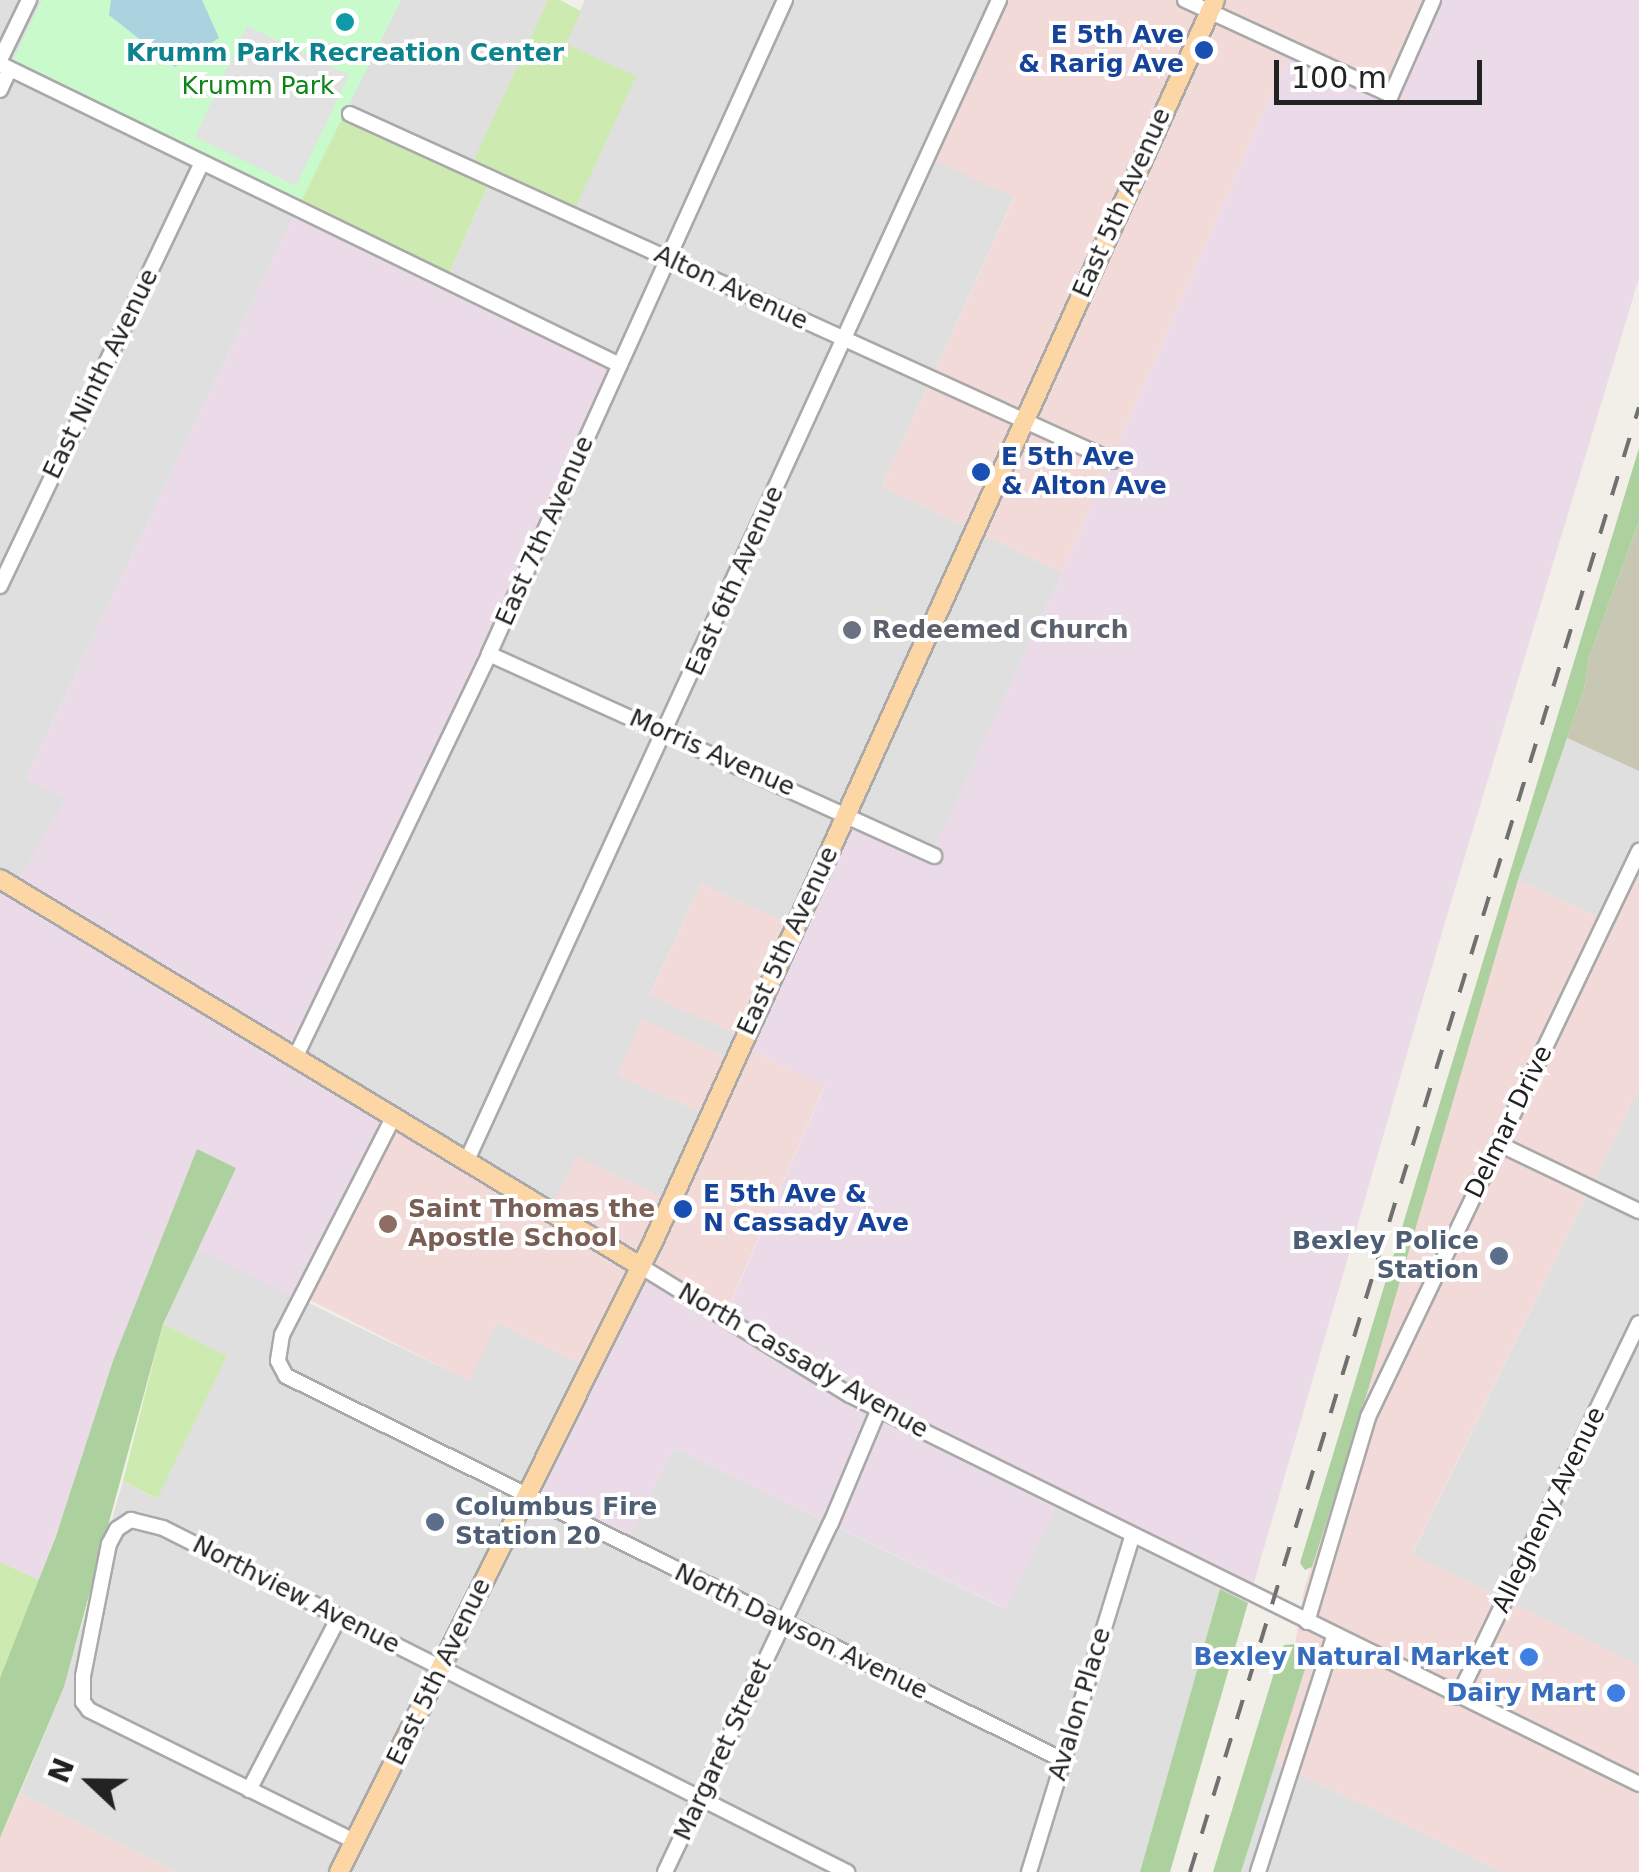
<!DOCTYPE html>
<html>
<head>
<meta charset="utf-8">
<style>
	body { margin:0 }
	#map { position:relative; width:1639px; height:1872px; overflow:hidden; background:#f2efe9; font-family:"DejaVu Sans",sans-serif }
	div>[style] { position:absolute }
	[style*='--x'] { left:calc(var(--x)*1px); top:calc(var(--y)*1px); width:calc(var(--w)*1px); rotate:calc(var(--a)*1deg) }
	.residential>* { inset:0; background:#e0dfdf }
	.commercial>* { inset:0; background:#f2dad9 }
	.industrial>* { inset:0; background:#ebdbe8 }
	.construction>* { inset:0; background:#c7c7b4 }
	.grass>* { inset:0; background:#cdebb0 }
	.forest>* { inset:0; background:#add19e }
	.park>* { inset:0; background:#c8facc }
	.parking>* { inset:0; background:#e2e2e2 }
	.water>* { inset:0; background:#aad3df }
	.roads { filter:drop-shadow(2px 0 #a9a9a9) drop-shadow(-2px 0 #a9a9a9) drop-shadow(0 2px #a9a9a9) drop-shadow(0 -2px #a9a9a9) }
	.minor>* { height:14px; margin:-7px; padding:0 7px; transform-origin:7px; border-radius:7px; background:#fff }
	.major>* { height:18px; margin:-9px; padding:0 9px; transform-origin:9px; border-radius:9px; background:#fcd6a4 }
	.rail>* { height:4px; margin-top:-2px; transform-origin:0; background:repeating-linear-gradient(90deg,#707070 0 20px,transparent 0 40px) }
	.dots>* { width:28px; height:28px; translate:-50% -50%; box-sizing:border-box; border:5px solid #fff; border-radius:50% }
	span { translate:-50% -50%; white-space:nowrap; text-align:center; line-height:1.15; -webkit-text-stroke:8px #fff; paint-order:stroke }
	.transit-label { font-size:25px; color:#164399; font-weight:700 }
	.right { translate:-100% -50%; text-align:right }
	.left { translate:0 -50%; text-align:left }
	.culture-label { font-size:25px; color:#0d838f; font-weight:700 }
	.park-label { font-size:25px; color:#0c8416 }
	.street-label { font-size:25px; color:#222 }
	.worship-label { font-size:25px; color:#5b616d; font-weight:700 }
	.education-label { font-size:25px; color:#785e54; font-weight:700 }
	.service-label { font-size:25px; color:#4e5e75; font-weight:700 }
	.shop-label { font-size:25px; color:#366cbe; font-weight:700 }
	.north { position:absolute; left:40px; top:1732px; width:100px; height:100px; -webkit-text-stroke:8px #fff; paint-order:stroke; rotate:292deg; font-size:28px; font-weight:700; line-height:40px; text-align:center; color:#222 }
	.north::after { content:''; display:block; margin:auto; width:35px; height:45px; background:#222; clip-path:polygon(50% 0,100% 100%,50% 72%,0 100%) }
	.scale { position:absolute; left:1274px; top:60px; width:208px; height:45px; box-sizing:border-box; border:5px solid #222; border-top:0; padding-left:12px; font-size:30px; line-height:35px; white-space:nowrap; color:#222; -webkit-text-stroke:8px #fff; paint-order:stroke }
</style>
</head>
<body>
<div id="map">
	<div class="residential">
		<i style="clip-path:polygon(0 0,42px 0,13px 61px,300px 203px,26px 778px,66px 799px,14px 888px,0 879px)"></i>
		<i style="clip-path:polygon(401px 0,548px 0,468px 176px,342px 117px)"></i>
		<i style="clip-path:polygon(585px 0,995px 0,1014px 197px,882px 486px,1062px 573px,932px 855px,793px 926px,701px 884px,650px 994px,742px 1037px,731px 1059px,618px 1075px,706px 1115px,668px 1200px,549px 1213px,295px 1056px,448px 276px,494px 172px,576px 208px,565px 44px)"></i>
		<i style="clip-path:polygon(1567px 738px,1639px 771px,1639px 849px,1605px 920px,1518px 880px)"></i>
		<i style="clip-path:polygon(1639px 1088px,1639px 1665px,1412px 1555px)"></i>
		<i style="clip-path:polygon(197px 1249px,468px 1380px,497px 1323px,591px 1369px,625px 1545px,674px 1448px,1005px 1609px,1055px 1508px,1220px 1589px,1140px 1872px,176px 1872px,20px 1793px,64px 1687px,123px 1481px,156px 1499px,226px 1356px,163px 1324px)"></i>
		<i style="clip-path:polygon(1275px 1762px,1502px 1872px,1241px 1872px)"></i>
	</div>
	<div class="commercial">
		<i style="clip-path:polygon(995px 0,1443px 0,1398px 96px,1291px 51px,1062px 573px,882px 486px,1014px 198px,926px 156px)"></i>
		<i style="clip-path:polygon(1639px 849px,1639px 1088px,1412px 1554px,1639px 1665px,1639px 1872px,1502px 1872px,1275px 1762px,1306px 1666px,1306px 1650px,1295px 1644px,1304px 1590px,1518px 880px,1605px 920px)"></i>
		<i style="clip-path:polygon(701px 884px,793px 926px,742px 1037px,650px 995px)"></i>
		<i style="clip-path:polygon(642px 1019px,731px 1059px,738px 1045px,825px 1085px,725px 1315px,591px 1369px,497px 1323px,469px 1381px,302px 1296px,394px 1117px,549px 1212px,577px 1157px,667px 1199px,706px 1115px,617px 1075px)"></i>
		<i style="clip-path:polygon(20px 1793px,176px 1872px,0 1872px,0 1838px)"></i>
	</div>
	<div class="industrial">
		<i style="clip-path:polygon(1443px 0,1639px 0,1639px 278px,1446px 919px,1248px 1603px,1055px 1508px,1006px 1609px,674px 1448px,625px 1545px,526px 1494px,639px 1270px,726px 1314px,825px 1086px,738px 1045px,844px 815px,932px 854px,1062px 573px,1291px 50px,1397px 95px)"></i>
		<i style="clip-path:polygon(300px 203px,619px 363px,295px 1055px,394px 1117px,302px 1296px,289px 1296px,197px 1249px,236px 1168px,197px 1150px,39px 1580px,0 1562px,0 880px,14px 888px,65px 799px,26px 778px)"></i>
	</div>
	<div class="construction">
		<i style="clip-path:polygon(1639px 521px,1639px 771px,1567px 738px,1584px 689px,1589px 658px)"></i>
	</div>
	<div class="grass">
		<i style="clip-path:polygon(548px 0,560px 0,581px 11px,566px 44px,636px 76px,575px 209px,473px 162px)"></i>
		<i style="clip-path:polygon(342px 117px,488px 185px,448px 276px,300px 203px)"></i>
		<i style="clip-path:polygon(163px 1324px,227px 1356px,157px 1499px,123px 1481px)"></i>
		<i style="clip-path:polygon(0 1562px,39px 1580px,0 1678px)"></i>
	</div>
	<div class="forest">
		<i style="clip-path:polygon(1639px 448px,1639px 521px,1589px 658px,1584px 689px,1518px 880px,1355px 1434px,1312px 1567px,1305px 1570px,1300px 1563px)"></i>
		<i style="clip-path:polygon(197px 1149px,236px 1168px,163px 1324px,64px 1687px,0 1838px,0 1678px,56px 1536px,113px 1361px)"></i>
		<i style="clip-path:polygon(1220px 1589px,1248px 1603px,1170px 1872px,1140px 1872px)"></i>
		<i style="clip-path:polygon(1295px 1644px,1306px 1650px,1306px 1666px,1241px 1872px,1213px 1872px,1280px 1653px,1284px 1645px)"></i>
	</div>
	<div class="park">
		<i style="clip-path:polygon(42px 0,401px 0,300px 203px,13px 60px)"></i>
	</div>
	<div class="parking">
		<i style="clip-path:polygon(247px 26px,349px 75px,296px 186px,195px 137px)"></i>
	</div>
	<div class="water">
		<i style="clip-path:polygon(111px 0,202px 0,219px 38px,175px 67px,109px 15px)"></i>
	</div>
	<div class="roads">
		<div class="minor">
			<i style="--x:1185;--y:0;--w:227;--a:24.8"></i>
			<i style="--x:1391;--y:95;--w:104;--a:-66.1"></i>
			<i style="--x:0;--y:60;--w:67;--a:-64.2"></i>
			<i style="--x:0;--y:64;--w:689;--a:25.9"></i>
			<i style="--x:0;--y:90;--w:23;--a:-65"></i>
			<i style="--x:350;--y:114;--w:838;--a:24.46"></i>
			<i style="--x:0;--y:586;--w:469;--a:-64.5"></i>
			<i style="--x:489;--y:654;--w:489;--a:24.4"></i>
			<i style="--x:295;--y:1058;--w:448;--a:-64.3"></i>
			<i style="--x:489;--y:654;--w:718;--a:-65.65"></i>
			<i style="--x:394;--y:1116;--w:246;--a:117.1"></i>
			<i style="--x:282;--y:1335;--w:26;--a:99"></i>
			<i style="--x:278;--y:1361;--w:17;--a:62"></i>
			<i style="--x:286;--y:1376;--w:867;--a:26.3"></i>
			<i style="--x:1499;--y:1144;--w:155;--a:25.6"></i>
			<i style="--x:467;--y:1160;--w:1276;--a:-65.36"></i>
			<i style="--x:640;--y:1266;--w:246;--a:31.6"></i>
			<i style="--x:850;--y:1395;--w:880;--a:26.24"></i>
			<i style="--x:1307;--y:1622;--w:214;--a:-73.4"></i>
			<i style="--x:1368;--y:1417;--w:628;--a:-64.41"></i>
			<i style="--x:1458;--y:1697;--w:415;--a:-64.2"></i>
			<i style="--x:249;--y:1790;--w:195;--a:-62.5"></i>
			<i style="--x:354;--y:1841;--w:296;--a:-153.7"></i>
			<i style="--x:89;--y:1710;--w:10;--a:-127"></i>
			<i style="--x:83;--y:1702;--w:26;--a:-90"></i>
			<i style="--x:83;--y:1676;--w:135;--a:-78.9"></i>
			<i style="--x:109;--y:1544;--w:17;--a:-62"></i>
			<i style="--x:117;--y:1529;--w:17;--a:-33"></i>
			<i style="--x:131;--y:1520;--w:33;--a:14"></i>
			<i style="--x:163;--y:1528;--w:766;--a:26.7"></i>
			<i style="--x:665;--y:1872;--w:386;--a:-64.6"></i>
			<i style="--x:831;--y:1523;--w:124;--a:-67.2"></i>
			<i style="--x:1029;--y:1872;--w:350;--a:-72.9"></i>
			<i style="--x:1258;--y:1872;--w:247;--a:-72.1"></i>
		</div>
		<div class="major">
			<i style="--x:0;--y:879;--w:748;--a:31.16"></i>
			<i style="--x:339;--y:1872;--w:704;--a:-63.51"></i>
			<i style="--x:653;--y:1242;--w:1363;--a:-65.65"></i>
		</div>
	</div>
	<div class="rail">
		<i style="--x:1190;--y:1872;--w:1532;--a:-72.96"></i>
	</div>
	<div class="dots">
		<i style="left:345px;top:22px;background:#0f9aa8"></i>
		<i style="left:1204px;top:50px;background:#1a4fb4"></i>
		<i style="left:981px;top:472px;background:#1a4fb4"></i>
		<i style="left:852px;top:630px;background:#6b7280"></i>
		<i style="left:683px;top:1209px;background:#1a4fb4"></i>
		<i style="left:388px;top:1224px;background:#8d6e63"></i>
		<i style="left:1499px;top:1256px;background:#5c6f8a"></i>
		<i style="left:435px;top:1522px;background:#5c6f8a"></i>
		<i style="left:1529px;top:1657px;background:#3f7fe0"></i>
		<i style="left:1616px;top:1693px;background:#3f7fe0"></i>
	</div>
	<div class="transit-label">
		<span class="right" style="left:1184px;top:50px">E 5th Ave<br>&amp; Rarig Ave</span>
		<span class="left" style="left:1001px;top:472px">E 5th Ave<br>&amp; Alton Ave</span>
		<span class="left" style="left:703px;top:1209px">E 5th Ave &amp;<br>N Cassady Ave</span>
	</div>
	<div class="culture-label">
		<span style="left:345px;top:53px">Krumm Park Recreation Center</span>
	</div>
	<div class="park-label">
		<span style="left:258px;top:86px">Krumm Park</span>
	</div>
	<div class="street-label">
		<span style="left:1122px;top:203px;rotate:-66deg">East 5th Avenue</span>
		<span style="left:731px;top:288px;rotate:25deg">Alton Avenue</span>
		<span style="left:101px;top:374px;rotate:-64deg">East Ninth Avenue</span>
		<span style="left:545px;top:531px;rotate:-66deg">East 7th Avenue</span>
		<span style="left:735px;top:581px;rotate:-66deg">East 6th Avenue</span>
		<span style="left:712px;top:753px;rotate:24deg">Morris Avenue</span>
		<span style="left:788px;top:941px;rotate:-65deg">East 5th Avenue</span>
		<span style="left:1509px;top:1122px;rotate:-64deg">Delmar Drive</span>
		<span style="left:803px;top:1361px;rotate:30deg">North Cassady Avenue</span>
		<span style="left:1549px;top:1510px;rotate:-64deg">Allegheny Avenue</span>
		<span style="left:296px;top:1595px;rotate:27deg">Northview Avenue</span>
		<span style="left:801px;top:1632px;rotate:26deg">North Dawson Avenue</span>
		<span style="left:439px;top:1672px;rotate:-64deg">East 5th Avenue</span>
		<span style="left:1080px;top:1704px;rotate:-73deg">Avalon Place</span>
		<span style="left:723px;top:1750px;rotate:-65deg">Margaret Street</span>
	</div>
	<div class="worship-label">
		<span class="left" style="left:872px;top:630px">Redeemed Church</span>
	</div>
	<div class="education-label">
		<span class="left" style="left:408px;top:1224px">Saint Thomas the<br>Apostle School</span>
	</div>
	<div class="service-label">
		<span class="right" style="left:1479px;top:1256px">Bexley Police<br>Station</span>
		<span class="left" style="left:455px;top:1522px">Columbus Fire<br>Station 20</span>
	</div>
	<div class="shop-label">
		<span class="right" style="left:1509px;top:1657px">Bexley Natural Market</span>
		<span class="right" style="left:1596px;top:1693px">Dairy Mart</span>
	</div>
	<div class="north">N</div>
	<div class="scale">100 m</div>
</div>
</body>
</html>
